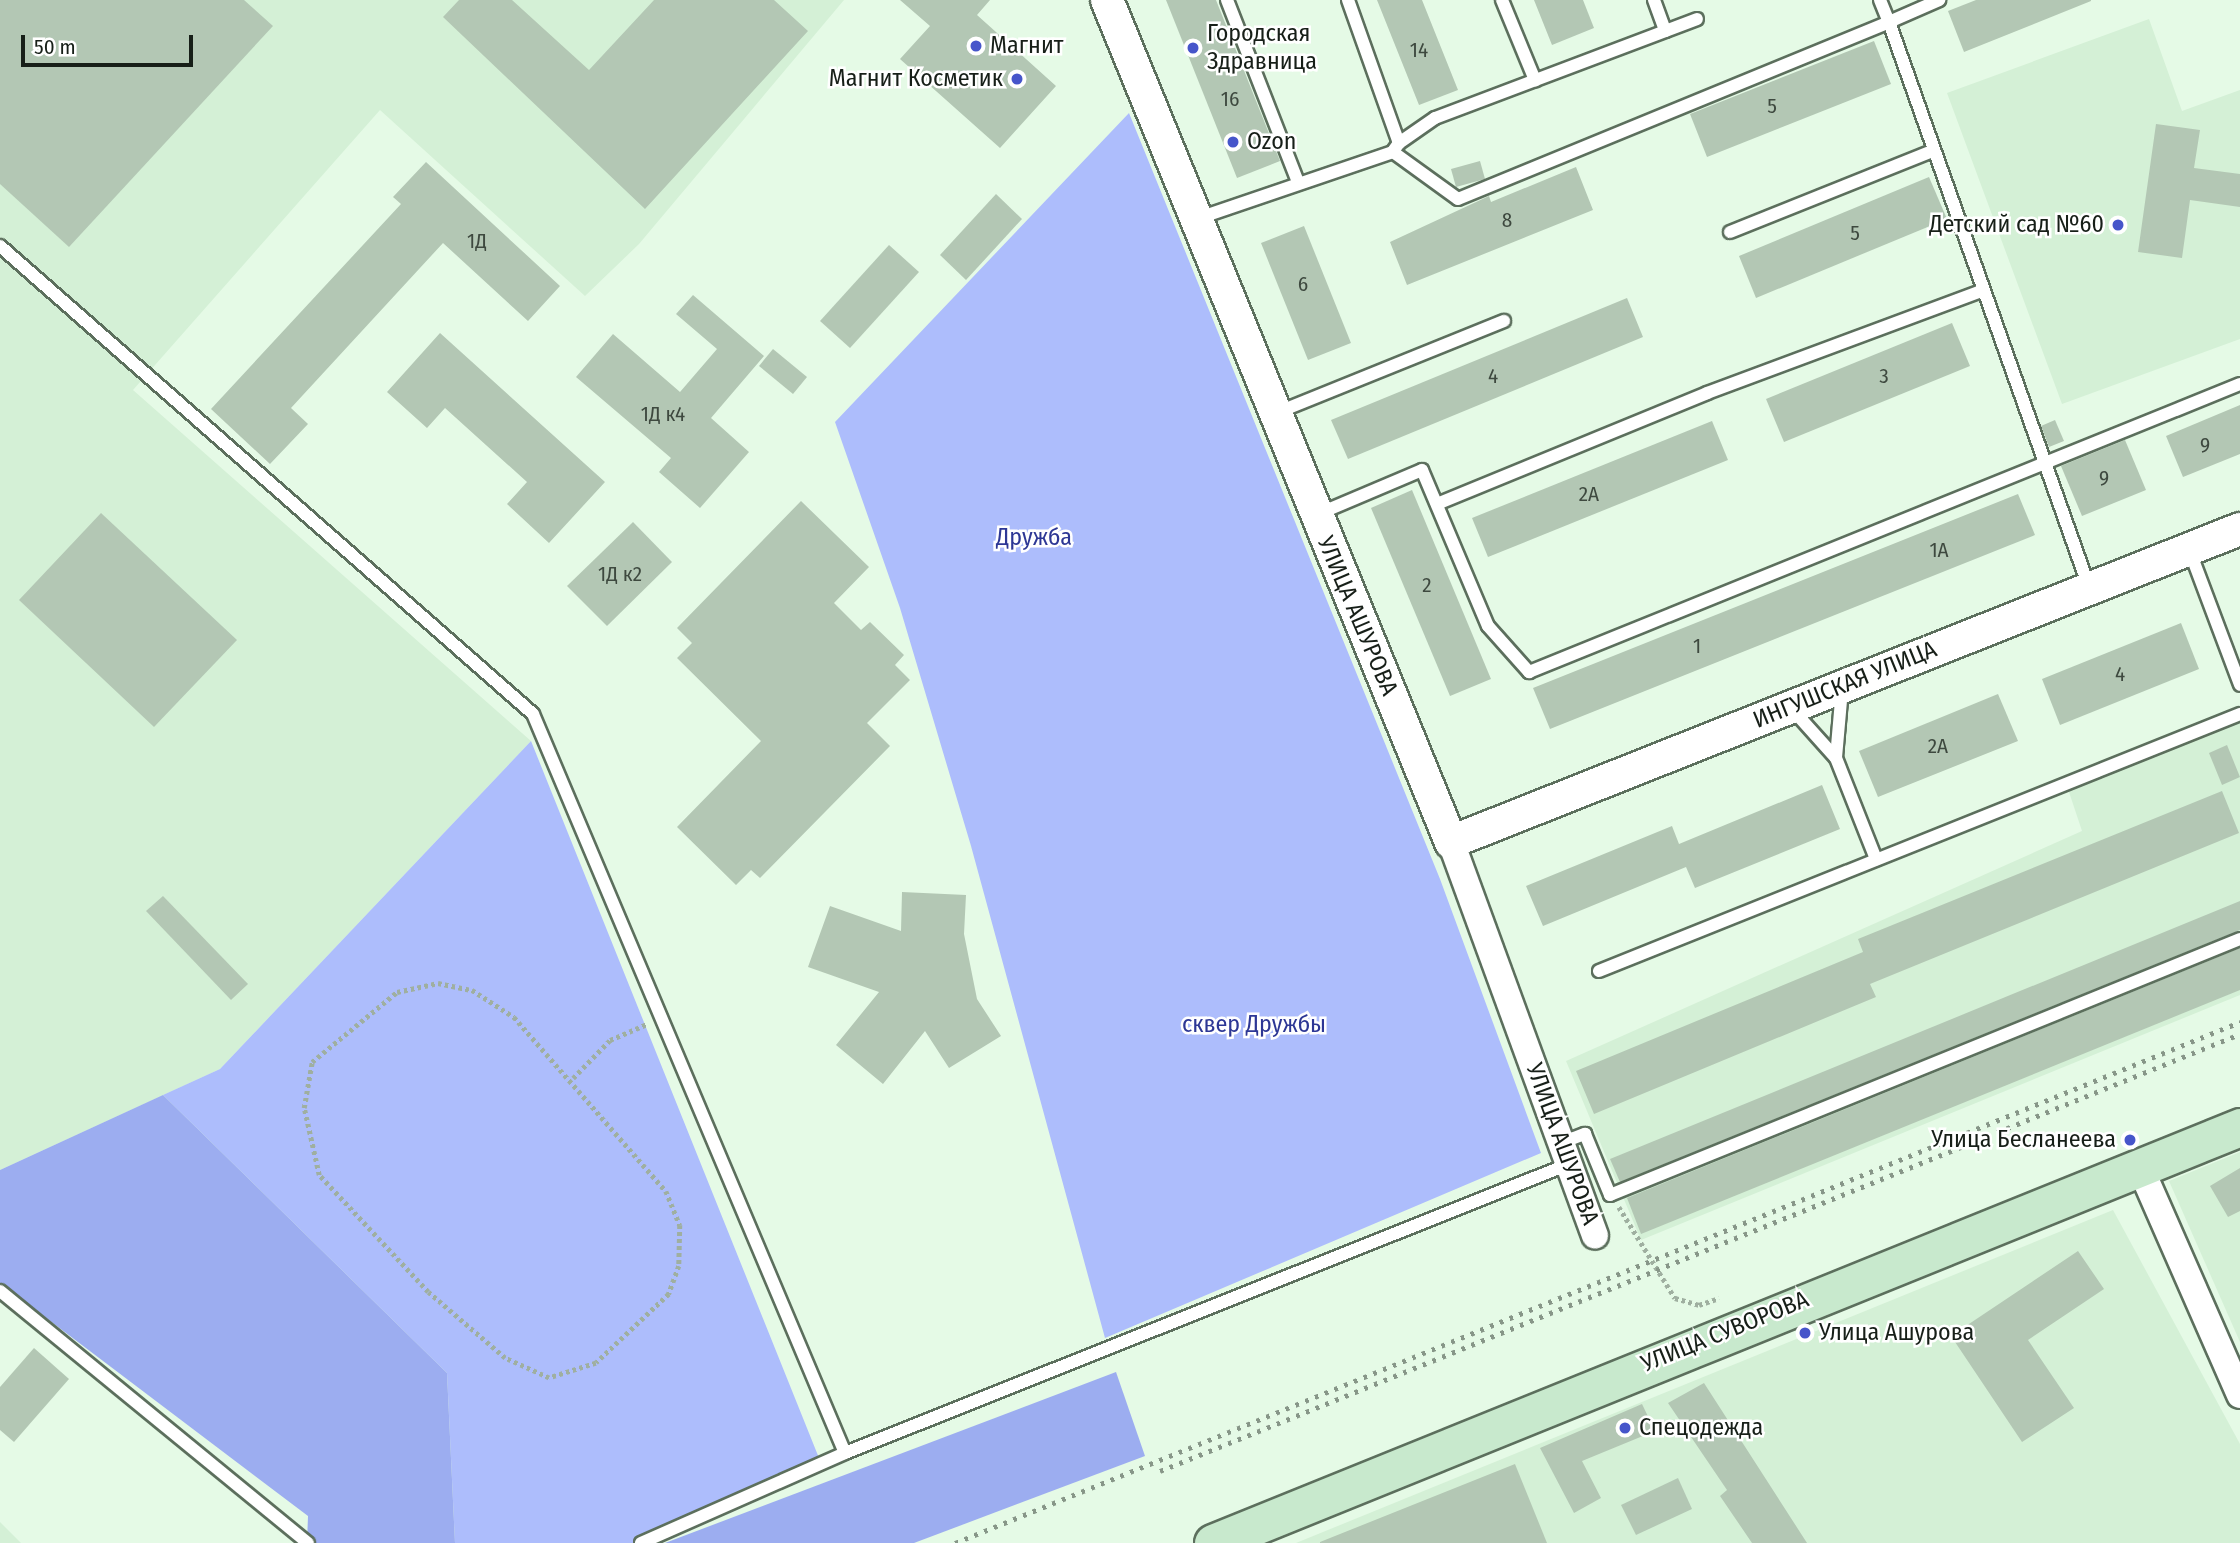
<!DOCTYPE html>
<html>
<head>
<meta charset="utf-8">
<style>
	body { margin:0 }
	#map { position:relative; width:2240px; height:1543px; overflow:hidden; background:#e5fae6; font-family:"Fira Sans Condensed",sans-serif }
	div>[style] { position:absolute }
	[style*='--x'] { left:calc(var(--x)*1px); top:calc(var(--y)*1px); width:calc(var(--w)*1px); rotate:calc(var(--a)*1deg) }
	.built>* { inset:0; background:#d4f0d6 }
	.green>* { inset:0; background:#adbdfc }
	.forest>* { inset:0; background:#9cadf0 }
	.building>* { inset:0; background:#b3c7b4 }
	.path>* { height:4.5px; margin-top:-2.25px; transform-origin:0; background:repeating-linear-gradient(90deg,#9fafa0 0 3.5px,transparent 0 7px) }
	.roads { filter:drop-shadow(2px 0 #5c6f5d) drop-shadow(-2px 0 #5c6f5d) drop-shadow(0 2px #5c6f5d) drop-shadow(0 -2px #5c6f5d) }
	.service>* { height:12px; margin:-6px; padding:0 6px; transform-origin:6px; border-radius:6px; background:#fff }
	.minor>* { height:26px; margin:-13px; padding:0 13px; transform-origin:13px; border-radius:13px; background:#fff }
	.tertiary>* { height:32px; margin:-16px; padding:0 16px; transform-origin:16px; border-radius:16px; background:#fff }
	.secondary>* { height:37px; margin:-18.5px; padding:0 18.5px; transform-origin:18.5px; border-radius:18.5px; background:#c8e9cd }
	.rail>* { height:5px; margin-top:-2.5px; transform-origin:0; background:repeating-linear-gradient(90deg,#879688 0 3.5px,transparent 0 10.5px) }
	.dots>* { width:19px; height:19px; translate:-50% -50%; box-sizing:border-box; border:4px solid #fff; border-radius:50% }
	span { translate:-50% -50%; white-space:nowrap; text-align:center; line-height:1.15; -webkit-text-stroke:5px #fff; paint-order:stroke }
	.number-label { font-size:21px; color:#3e493f }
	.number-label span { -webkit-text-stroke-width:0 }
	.poi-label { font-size:24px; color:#171f18 }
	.left { translate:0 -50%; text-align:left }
	.right { translate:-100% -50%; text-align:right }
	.park-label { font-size:24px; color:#2d3795 }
	.street-label { font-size:24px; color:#171f18 }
	.scale { position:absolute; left:21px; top:35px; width:172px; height:32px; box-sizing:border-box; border:4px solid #171f18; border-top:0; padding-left:9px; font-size:21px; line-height:24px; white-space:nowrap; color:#171f18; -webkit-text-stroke:5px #fff; paint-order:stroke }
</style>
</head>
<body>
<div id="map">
	<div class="built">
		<i style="clip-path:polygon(0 0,844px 0,639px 244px,585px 296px,380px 110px,133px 390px,531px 741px,220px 1069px,0 1170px)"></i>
		<i style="clip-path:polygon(2149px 19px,2182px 111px,2240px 90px,2240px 339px,2062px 404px,1947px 93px)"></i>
		<i style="clip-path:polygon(2240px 715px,2240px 995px,1641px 1240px,1566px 1061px,2082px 831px,2064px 777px)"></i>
		<i style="clip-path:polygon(2240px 1152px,2240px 1342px,2169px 1181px)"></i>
		<i style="clip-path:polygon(2113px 1210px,2240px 1444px,2240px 1543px,1296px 1543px)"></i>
		<i style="clip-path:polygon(0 1522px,21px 1543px,0 1543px)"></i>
	</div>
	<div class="green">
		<i style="clip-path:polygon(1129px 113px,1440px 879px,1541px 1153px,1105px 1338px,971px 846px,900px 608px,835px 422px)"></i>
		<i style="clip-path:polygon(531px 741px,821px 1463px,641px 1543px,455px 1543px,447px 1373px,163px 1095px,220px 1069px)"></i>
	</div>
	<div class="forest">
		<i style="clip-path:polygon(163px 1095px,447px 1373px,455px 1543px,307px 1543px,308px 1516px,0 1283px,0 1170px)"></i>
		<i style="clip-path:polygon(1116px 1372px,1145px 1456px,914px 1543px,665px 1543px)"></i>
	</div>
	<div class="building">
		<i style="clip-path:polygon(0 0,244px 0,273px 26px,69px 247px,0 184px)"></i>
		<i style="clip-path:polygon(459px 0,512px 0,589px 70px,654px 0,774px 0,808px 31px,645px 209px,443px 17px)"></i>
		<i style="clip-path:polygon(900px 0,990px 0,977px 15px,1056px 86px,1000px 148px,900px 59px,930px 26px)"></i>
		<i style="clip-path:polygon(1166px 0,1216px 0,1280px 161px,1237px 178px)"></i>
		<i style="clip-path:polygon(1377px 0,1422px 0,1458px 90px,1419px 105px)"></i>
		<i style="clip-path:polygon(1534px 0,1583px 0,1594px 28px,1552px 45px)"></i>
		<i style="clip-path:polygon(1976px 0,2091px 0,2091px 1px,1964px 52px,1948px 11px)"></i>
		<i style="clip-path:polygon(1874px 41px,1891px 84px,1707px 157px,1690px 114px)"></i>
		<i style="clip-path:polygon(2156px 124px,2200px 130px,2194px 168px,2240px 174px,2240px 207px,2190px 200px,2182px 258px,2138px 252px)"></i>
		<i style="clip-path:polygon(1480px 161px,1485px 179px,1456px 187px,1451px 169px)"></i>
		<i style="clip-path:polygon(426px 162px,560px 286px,528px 321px,443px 243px,291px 408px,308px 424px,270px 464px,211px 409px,401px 204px,393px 197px)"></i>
		<i style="clip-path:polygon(1576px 167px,1593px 210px,1407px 285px,1390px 242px,1489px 196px,1491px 202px)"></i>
		<i style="clip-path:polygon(1929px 177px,1947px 219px,1756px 298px,1739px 256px)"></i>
		<i style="clip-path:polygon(996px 194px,1022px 219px,966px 280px,940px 255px)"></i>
		<i style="clip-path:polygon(1304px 226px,1351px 343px,1308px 360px,1261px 243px)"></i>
		<i style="clip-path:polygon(889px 245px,919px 272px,850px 348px,820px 321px)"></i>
		<i style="clip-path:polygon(693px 295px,764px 356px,711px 418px,749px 452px,700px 508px,659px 472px,671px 458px,576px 377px,613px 334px,680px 392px,717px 349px,676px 314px)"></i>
		<i style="clip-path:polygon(1627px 298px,1643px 337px,1348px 459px,1331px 420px)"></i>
		<i style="clip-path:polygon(1952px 323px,1970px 366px,1784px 442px,1766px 399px)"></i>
		<i style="clip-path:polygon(440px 333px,605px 482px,549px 543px,507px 504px,527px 482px,445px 408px,427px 428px,387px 392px)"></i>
		<i style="clip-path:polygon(773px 349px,807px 377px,793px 394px,759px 366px)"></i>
		<i style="clip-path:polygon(2240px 405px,2240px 454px,2183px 477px,2166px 436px)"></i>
		<i style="clip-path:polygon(2055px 420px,2064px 441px,2049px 447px,2041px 426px)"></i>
		<i style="clip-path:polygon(1712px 421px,1728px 460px,1488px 557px,1472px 518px)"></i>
		<i style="clip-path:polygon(2125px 440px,2146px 490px,2082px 516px,2061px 466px)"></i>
		<i style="clip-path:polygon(1412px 490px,1491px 679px,1450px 696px,1371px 508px)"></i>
		<i style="clip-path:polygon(2018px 494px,2035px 535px,1550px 729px,1533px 688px)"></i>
		<i style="clip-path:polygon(801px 501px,869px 567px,834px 603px,861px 630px,870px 622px,904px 655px,895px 665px,910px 680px,867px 723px,890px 746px,760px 878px,751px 870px,736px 885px,677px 827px,761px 741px,677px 658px,692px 643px,677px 628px)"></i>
		<i style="clip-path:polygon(101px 513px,237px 640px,154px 727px,19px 600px)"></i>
		<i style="clip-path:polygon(633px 522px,672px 562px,607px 626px,567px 586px)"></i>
		<i style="clip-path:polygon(2181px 623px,2199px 669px,2060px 725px,2042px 679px)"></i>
		<i style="clip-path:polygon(1998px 694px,2018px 741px,1878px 797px,1859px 751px)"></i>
		<i style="clip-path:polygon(2227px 745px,2240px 777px,2222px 785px,2209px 753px)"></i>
		<i style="clip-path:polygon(1822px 785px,1840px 829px,1695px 888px,1686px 867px,1543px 926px,1526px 886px,1672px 826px,1679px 844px)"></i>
		<i style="clip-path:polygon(2222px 791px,2239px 833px,1870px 984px,1876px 997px,1594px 1114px,1576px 1071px,1863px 952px,1858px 939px)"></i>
		<i style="clip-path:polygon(902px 892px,966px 895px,964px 934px,977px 999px,1001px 1036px,949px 1068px,925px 1031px,883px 1084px,836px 1045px,879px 992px,808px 967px,830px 906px,901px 931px)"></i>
		<i style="clip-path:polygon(163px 896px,248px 984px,231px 1000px,146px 911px)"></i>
		<i style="clip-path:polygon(2240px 901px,2240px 930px,1620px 1182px,1610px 1159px)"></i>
		<i style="clip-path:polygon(2240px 948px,2240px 990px,1641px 1234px,1627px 1198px)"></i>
		<i style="clip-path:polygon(2240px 1168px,2240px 1211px,2228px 1217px,2210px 1186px)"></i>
		<i style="clip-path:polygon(2078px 1251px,2104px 1289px,2028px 1340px,2074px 1408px,2022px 1442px,1951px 1336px)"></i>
		<i style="clip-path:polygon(34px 1348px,69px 1379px,14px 1442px,0 1430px,0 1387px)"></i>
		<i style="clip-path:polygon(1704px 1383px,1807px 1543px,1752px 1543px,1720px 1496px,1727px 1490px,1668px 1403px)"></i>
		<i style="clip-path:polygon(1642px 1404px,1655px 1431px,1582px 1461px,1601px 1498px,1574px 1513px,1540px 1448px)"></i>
		<i style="clip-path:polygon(1515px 1464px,1547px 1543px,1320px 1543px,1320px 1542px)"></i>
		<i style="clip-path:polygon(1678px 1478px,1692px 1509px,1636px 1535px,1621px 1505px)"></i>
	</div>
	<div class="path">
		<i style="--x:438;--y:983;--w:35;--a:12"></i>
		<i style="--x:472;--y:990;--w:50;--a:32.7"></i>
		<i style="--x:514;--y:1017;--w:231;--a:48.9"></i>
		<i style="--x:666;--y:1191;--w:37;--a:68"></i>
		<i style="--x:680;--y:1225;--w:41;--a:91.4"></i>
		<i style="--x:679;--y:1266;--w:30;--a:110"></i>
		<i style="--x:669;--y:1294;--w:100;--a:136.6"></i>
		<i style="--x:596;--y:1363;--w:49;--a:162.3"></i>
		<i style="--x:549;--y:1378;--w:48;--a:-155.6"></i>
		<i style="--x:505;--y:1358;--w:101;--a:-139.4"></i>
		<i style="--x:428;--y:1292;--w:160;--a:-133"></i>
		<i style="--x:319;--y:1175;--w:69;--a:-102.6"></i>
		<i style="--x:304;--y:1108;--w:47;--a:-80.1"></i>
		<i style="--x:312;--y:1062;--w:110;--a:-39.5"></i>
		<i style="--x:397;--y:992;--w:42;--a:-12.4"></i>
		<i style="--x:573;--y:1078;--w:53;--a:-45.8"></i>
		<i style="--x:610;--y:1040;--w:40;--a:-23.4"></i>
		<i style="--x:1619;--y:1207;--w:107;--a:58.4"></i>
		<i style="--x:1675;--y:1298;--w:25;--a:16"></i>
		<i style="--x:1699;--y:1305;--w:21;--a:-19"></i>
	</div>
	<div class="roads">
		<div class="service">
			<i style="--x:1227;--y:0;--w:195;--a:68.7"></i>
			<i style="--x:1348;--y:0;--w:152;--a:70.4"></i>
			<i style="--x:1399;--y:143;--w:9;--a:126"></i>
			<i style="--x:1502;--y:0;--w:87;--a:67.6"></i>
			<i style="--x:1654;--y:0;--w:33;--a:70"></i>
			<i style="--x:1880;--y:0;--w:24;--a:68"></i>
			<i style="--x:1889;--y:22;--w:55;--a:-23.7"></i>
			<i style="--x:1399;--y:143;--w:44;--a:-34.8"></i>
			<i style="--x:1435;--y:118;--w:280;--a:-20.7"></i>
			<i style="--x:1196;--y:219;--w:208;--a:-18.8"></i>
			<i style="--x:1393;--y:152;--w:80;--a:35.9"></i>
			<i style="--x:1458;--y:199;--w:466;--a:-22.3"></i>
			<i style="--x:1889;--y:22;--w:599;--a:70.51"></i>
			<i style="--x:1730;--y:232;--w:219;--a:-21.8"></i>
			<i style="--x:0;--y:246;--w:709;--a:41.28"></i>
			<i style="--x:533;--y:714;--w:802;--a:67.11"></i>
			<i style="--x:1276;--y:413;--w:246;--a:-22"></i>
			<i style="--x:1437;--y:504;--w:292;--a:-22.3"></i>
			<i style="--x:1707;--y:393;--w:292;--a:-20.4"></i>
			<i style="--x:1316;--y:515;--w:115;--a:-23"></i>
			<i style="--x:1422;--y:470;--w:169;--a:67.1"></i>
			<i style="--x:1488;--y:626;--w:62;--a:48.3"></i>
			<i style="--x:1529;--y:672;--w:767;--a:-22.05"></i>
			<i style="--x:2189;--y:549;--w:145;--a:69.4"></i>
			<i style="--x:1842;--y:689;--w:69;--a:95"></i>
			<i style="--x:1836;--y:758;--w:109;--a:68.4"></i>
			<i style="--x:1792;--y:709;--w:66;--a:48.1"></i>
			<i style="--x:1599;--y:971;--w:691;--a:-21.85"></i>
			<i style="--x:1561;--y:1143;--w:26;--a:-21"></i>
			<i style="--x:1585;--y:1134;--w:66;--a:67.7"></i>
			<i style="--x:1610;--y:1195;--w:680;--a:-22.11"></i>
			<i style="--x:0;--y:1291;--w:398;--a:39.3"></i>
			<i style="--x:641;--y:1543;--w:223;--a:-23.8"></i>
			<i style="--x:845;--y:1453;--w:780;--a:-21.76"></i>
		</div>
		<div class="minor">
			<i style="--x:1451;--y:842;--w:419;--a:69.9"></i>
			<i style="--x:2140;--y:1167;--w:249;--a:66.3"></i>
		</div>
		<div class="tertiary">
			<i style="--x:1107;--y:0;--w:910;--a:67.78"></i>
			<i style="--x:1451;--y:842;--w:849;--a:-21.64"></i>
		</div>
		<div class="secondary">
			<i style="--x:1213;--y:1543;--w:1108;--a:-22.05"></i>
		</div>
	</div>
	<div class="rail">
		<i style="--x:1160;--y:1471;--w:1165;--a:-22.03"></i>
		<i style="--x:955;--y:1543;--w:1387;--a:-22.07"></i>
	</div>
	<div class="dots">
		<i style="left:976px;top:46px;background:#4655ca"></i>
		<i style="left:1193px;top:48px;background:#4655ca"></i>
		<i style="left:1017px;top:79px;background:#4655ca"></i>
		<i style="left:1233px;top:142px;background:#4655ca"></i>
		<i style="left:2118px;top:225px;background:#4655ca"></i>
		<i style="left:2130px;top:1140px;background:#4655ca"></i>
		<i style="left:1805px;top:1333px;background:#4655ca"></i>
		<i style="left:1625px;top:1428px;background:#4655ca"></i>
	</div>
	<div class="number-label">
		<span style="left:1419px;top:50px">14</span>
		<span style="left:1230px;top:99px">16</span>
		<span style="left:1772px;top:106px">5</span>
		<span style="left:1507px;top:220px">8</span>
		<span style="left:1855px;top:233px">5</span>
		<span style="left:477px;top:241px">1Д</span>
		<span style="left:1303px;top:284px">6</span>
		<span style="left:1493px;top:376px">4</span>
		<span style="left:1884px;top:376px">3</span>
		<span style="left:663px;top:414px">1Д к4</span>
		<span style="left:2205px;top:445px">9</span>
		<span style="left:2104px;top:478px">9</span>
		<span style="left:1589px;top:494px">2А</span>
		<span style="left:1939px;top:550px">1А</span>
		<span style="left:620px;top:574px">1Д к2</span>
		<span style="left:1427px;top:585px">2</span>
		<span style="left:1697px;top:646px">1</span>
		<span style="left:2120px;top:674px">4</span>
		<span style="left:1938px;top:746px">2А</span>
	</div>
	<div class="poi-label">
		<span class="left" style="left:1207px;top:48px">Городская<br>Здравница</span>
		<span class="left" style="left:990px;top:46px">Магнит</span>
		<span class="right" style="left:1003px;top:79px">Магнит Косметик</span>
		<span class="left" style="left:1247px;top:142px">Ozon</span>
		<span class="right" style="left:2104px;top:225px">Детский сад №60</span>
		<span class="right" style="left:2116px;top:1140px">Улица Бесланеева</span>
		<span class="left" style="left:1819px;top:1333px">Улица Ашурова</span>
		<span class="left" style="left:1639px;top:1428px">Спецодежда</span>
	</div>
	<div class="park-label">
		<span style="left:1034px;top:538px">Дружба</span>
		<span style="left:1254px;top:1025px">сквер Дружбы</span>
	</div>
	<div class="street-label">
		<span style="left:1357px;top:616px;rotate:67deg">УЛИЦА АШУРОВА</span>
		<span style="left:1845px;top:685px;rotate:-22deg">ИНГУШСКАЯ УЛИЦА</span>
		<span style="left:1562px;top:1144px;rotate:70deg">УЛИЦА АШУРОВА</span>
		<span style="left:1725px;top:1332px;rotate:-22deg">УЛИЦА СУВОРОВА</span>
	</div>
	<div class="scale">50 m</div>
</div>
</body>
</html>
